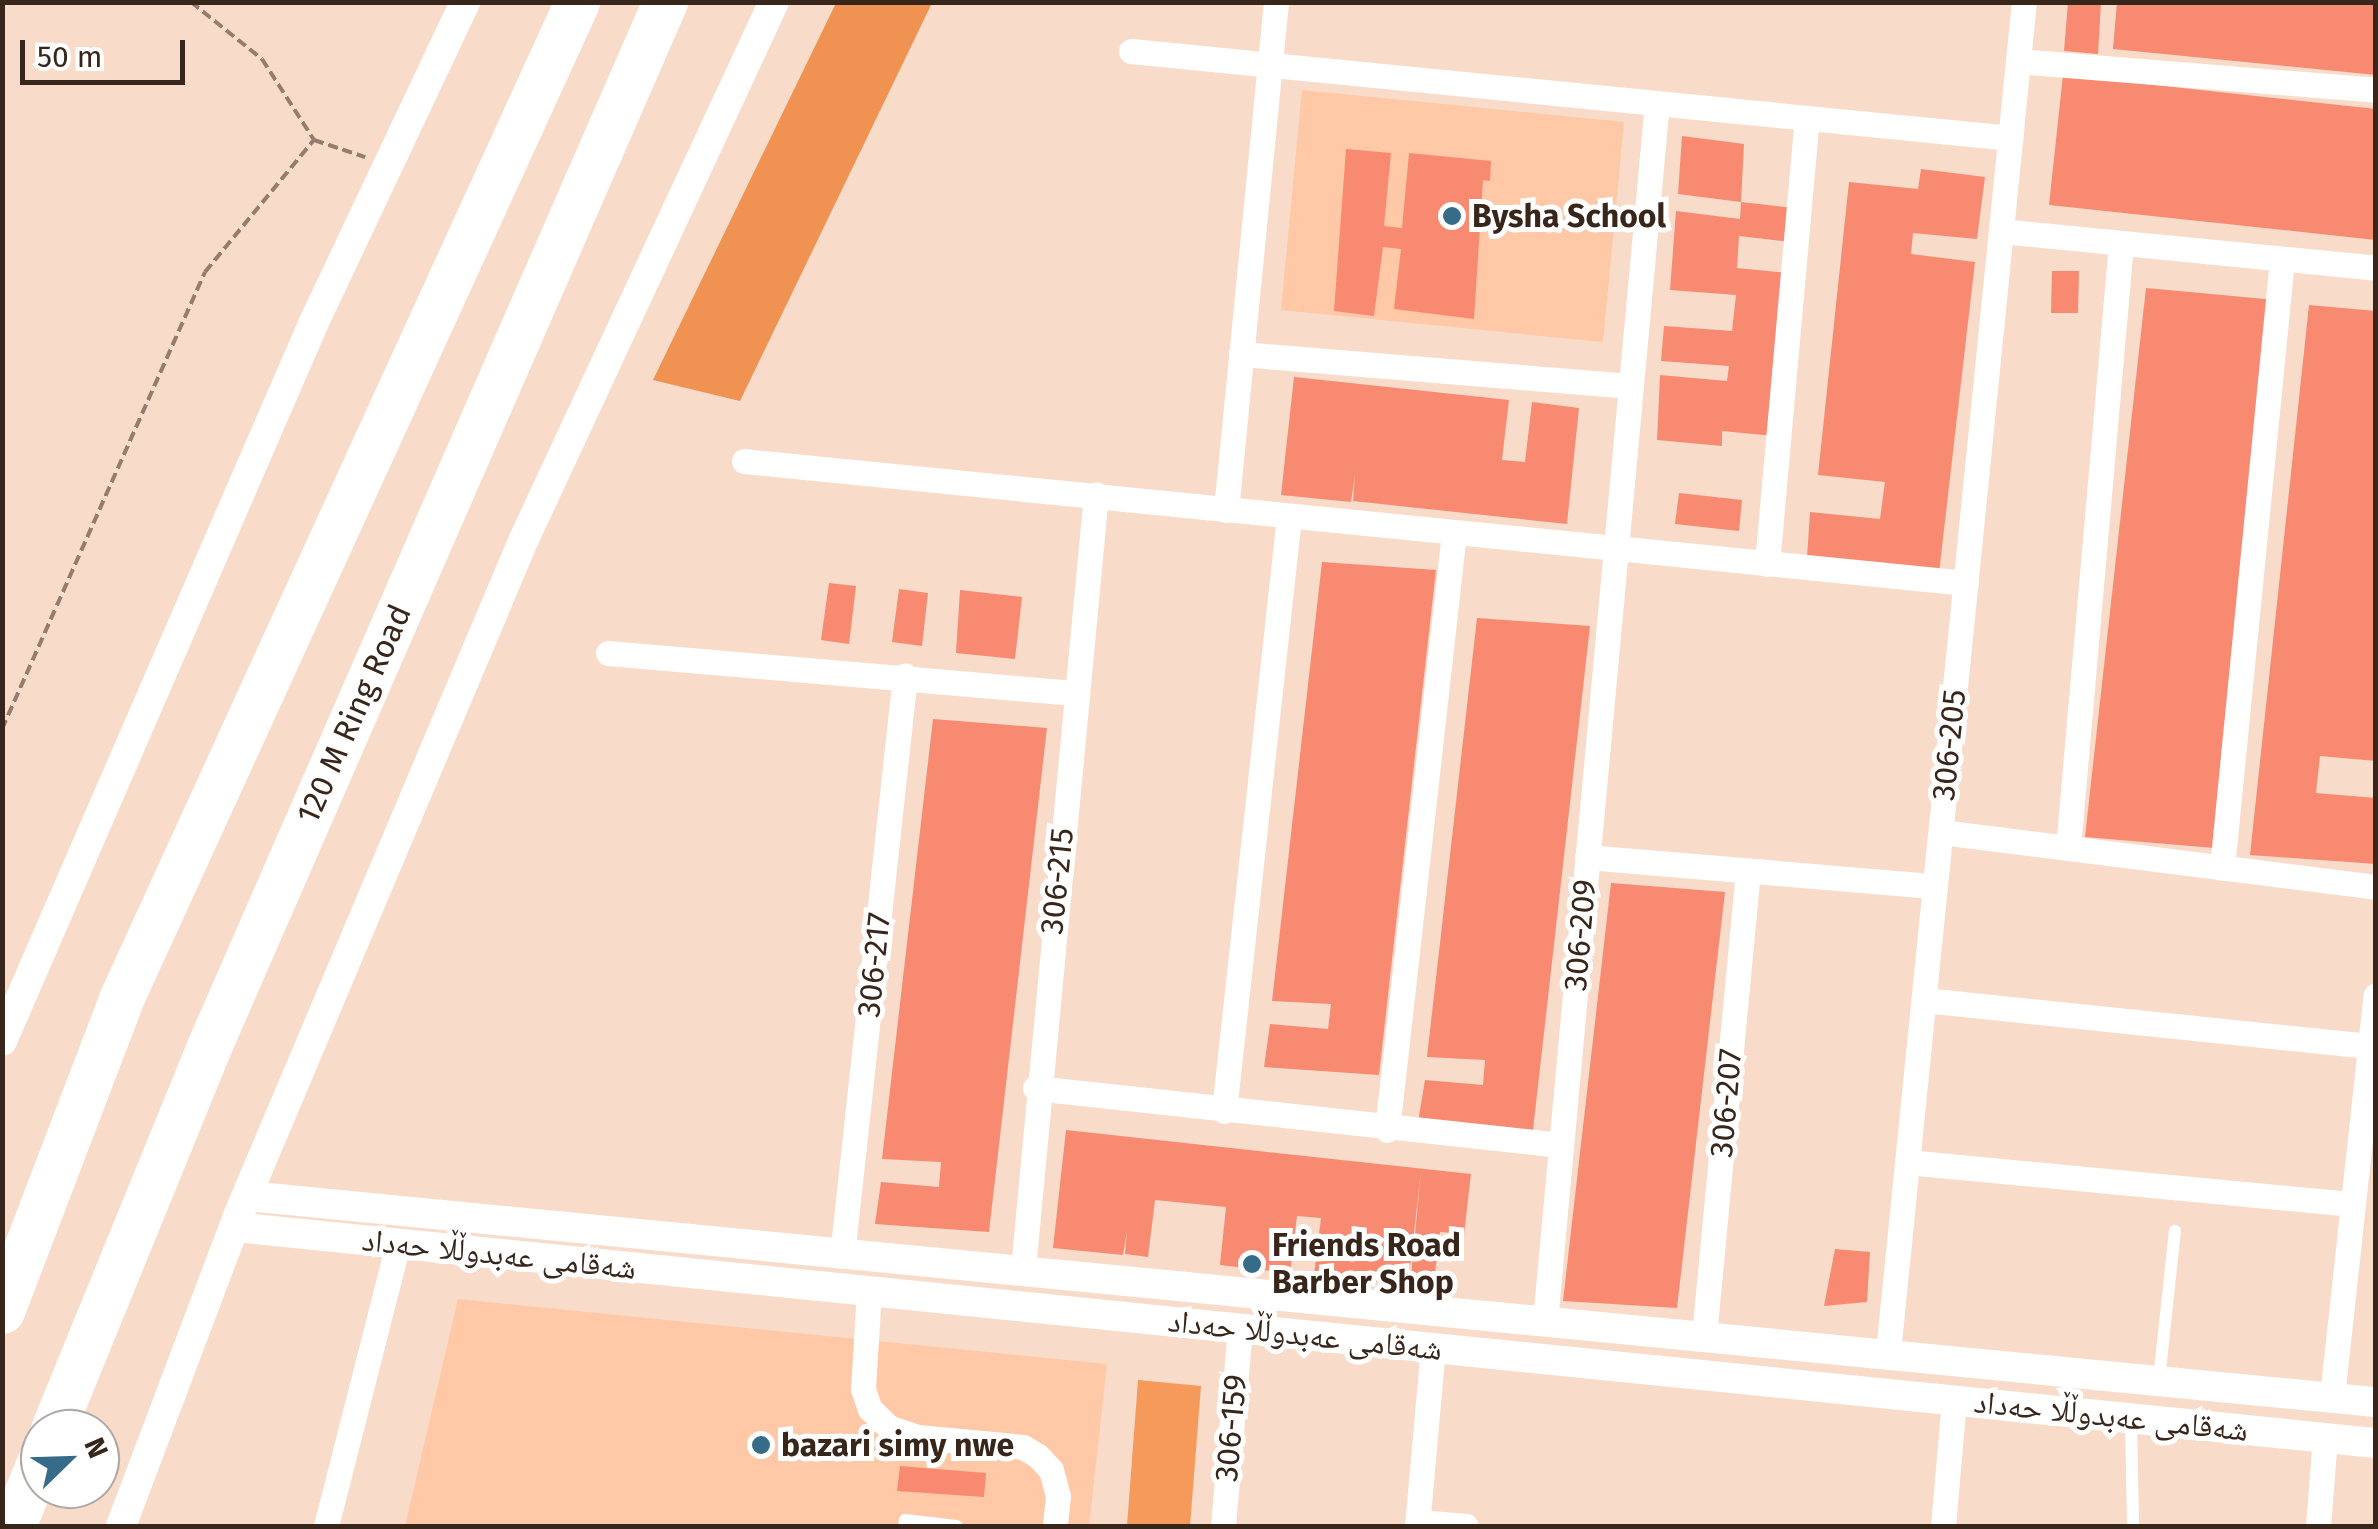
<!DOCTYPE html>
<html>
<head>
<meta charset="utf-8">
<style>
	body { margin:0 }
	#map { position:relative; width:2378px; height:1529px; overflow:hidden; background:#f9dbca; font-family:"Fira Sans","Noto Naskh Arabic",sans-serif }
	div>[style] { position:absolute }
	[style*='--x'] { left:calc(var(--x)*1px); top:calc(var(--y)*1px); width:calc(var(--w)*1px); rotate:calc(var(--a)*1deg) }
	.built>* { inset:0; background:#ffc8a6 }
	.green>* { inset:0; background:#f69a5b }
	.forest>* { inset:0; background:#f09251 }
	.building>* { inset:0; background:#f88a72 }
	.path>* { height:4px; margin-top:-2px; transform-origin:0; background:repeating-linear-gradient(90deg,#947c6e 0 10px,transparent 0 15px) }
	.service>* { height:12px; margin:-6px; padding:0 6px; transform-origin:6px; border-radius:6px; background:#fff }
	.minor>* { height:25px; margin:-12.5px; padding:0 12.5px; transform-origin:12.5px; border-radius:12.5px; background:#fff }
	.tertiary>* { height:30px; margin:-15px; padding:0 15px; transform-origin:15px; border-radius:15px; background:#fff }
	.motorway>* { height:45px; margin:-22.5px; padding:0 22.5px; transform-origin:22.5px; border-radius:22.5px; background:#fff }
	.dots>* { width:28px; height:28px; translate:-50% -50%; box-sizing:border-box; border:5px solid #fff; border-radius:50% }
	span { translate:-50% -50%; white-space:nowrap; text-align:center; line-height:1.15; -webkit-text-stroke:10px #fff; paint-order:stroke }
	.poi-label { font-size:32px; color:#38261b; font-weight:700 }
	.left { translate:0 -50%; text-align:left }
	.street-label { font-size:32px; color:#38261b }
	.frame { position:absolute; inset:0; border:5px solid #38261b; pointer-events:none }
	.north { position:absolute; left:20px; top:1409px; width:100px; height:100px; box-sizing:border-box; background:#fff; border:2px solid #afa8a4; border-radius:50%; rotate:67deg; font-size:28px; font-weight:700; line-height:40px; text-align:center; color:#38261b }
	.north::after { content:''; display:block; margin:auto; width:35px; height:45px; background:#376c88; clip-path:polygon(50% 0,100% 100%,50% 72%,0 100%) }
	.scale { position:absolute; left:20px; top:40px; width:165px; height:45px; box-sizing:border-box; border:5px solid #38261b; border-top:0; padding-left:12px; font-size:30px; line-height:35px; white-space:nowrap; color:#38261b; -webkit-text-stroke:8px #fff; paint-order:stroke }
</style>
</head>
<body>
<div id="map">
	<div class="built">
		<i style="clip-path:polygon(1302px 90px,1624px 122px,1603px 342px,1281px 310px)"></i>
		<i style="clip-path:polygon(458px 1299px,1107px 1364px,1089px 1526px,405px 1526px)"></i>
	</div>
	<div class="green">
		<i style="clip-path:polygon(1138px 1380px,1201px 1386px,1190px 1526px,1127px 1526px)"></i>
	</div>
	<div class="forest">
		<i style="clip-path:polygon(836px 3px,932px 3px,740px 401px,653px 380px)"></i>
	</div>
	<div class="building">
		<i style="clip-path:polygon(2068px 2px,2101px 2px,2098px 54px,2064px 51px)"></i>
		<i style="clip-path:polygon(2117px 2px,2376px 2px,2376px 75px,2113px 49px)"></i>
		<i style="clip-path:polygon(2063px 75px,2376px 109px,2376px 240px,2049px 205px)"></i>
		<i style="clip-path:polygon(1682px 136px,1744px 144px,1741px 202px,1678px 194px)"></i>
		<i style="clip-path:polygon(1346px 149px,1391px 153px,1384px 226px,1402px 228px,1409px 153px,1491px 161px,1490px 181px,1483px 180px,1474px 319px,1394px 309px,1401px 249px,1383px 247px,1374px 316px,1334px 311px)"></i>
		<i style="clip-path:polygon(1921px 169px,1985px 177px,1977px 239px,1913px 233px,1911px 254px,1975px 262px,1939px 573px,1807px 557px,1810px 512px,1880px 519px,1885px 482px,1818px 475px,1849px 182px,1918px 189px)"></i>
		<i style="clip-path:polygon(1741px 202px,1794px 208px,1790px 242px,1739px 236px,1737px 268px,1788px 273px,1774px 436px,1722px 431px,1722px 446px,1657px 440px,1660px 375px,1727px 381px,1729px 366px,1661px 361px,1664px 326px,1732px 331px,1736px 295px,1670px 290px,1676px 211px,1740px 219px)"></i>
		<i style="clip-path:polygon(2052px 271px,2079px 271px,2078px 313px,2051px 313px)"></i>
		<i style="clip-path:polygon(2146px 288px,2276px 300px,2214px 848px,2085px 837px)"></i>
		<i style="clip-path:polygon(2309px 305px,2376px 311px,2376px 761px,2320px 756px,2316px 793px,2376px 798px,2376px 864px,2250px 855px)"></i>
		<i style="clip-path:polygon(1294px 377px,1509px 400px,1502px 460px,1525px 462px,1532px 402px,1579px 408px,1567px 524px,1353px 501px,1355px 475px,1351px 502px,1281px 495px)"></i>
		<i style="clip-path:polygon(1679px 493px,1742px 500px,1739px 531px,1675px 524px)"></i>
		<i style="clip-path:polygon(1322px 562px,1436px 570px,1379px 1075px,1264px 1067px,1270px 1024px,1328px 1029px,1331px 1004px,1272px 1001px)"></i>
		<i style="clip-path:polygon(829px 583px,856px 586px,849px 644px,821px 640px)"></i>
		<i style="clip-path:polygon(899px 589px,928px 593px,922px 646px,892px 642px)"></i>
		<i style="clip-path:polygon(960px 590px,1022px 597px,1015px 659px,956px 653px)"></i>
		<i style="clip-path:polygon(1477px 618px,1590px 626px,1533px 1130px,1418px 1122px,1425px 1080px,1483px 1085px,1485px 1060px,1427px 1057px)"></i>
		<i style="clip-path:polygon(933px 719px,1047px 728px,989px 1232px,875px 1224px,881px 1182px,939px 1187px,941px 1162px,882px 1159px)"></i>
		<i style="clip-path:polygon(1611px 883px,1725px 892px,1677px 1308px,1563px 1301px)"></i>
		<i style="clip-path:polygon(1066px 1130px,1471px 1174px,1464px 1234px,1440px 1232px,1433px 1289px,1410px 1286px,1421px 1172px,1408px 1285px,1314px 1275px,1321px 1218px,1297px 1216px,1290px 1273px,1220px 1265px,1226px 1207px,1155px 1200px,1148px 1257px,1125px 1254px,1127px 1231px,1123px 1255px,1053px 1248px)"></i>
		<i style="clip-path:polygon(1835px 1249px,1870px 1252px,1867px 1302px,1824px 1306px)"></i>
		<i style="clip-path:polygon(900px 1466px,986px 1473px,984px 1497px,897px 1491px)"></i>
	</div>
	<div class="path">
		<i style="--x:191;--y:2;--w:91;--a:38.8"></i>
		<i style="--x:262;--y:59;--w:96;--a:57.3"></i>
		<i style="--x:314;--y:140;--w:54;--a:18.4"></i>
		<i style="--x:2;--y:729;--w:500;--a:-66.05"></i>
		<i style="--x:205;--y:272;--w:171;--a:-50.5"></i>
	</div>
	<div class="service">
		<i style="--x:2159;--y:1380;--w:150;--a:-83.9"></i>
		<i style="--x:2131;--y:1419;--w:107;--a:88.9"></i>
		<i style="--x:904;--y:1526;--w:6;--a:-81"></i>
		<i style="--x:905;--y:1520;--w:52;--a:6.6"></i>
	</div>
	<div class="minor">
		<i style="--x:1131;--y:51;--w:884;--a:5.65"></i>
		<i style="--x:2018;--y:61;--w:359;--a:4.6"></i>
		<i style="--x:2001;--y:231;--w:377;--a:5.6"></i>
		<i style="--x:1241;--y:354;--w:391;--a:4.7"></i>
		<i style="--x:744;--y:461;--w:1228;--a:5.7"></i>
		<i style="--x:1226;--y:510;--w:510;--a:-84.38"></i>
		<i style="--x:1767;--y:564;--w:448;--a:-84.9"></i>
		<i style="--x:608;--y:653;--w:471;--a:4.9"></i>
		<i style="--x:1941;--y:832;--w:438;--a:7.2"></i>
		<i style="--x:2068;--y:848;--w:607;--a:-84.99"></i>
		<i style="--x:1587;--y:857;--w:349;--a:4.8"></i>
		<i style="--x:2222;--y:868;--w:612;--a:-84.37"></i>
		<i style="--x:1924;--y:1000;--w:448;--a:5.9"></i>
		<i style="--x:1035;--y:1088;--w:529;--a:6.18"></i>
		<i style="--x:1224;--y:1111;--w:598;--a:-83.76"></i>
		<i style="--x:1387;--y:1130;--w:601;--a:-83.6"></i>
		<i style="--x:1907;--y:1162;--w:448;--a:5.4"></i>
		<i style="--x:842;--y:1256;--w:584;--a:-83.81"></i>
		<i style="--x:1023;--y:1269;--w:778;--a:-84.62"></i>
		<i style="--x:869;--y:1291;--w:98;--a:93.5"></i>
		<i style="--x:863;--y:1389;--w:21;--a:71"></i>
		<i style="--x:870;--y:1409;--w:28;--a:44"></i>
		<i style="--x:890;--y:1428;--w:29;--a:18"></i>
		<i style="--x:918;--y:1437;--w:105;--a:5.4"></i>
		<i style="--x:1023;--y:1447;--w:17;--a:31"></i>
		<i style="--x:1038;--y:1456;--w:19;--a:47"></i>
		<i style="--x:1051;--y:1470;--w:27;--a:75"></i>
		<i style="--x:1058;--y:1496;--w:30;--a:96"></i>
		<i style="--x:1545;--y:1321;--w:1223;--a:-84.75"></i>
		<i style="--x:1704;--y:1336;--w:468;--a:-84.6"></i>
		<i style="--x:1888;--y:1352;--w:1357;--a:-84.25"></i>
		<i style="--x:2332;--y:1397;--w:404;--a:-83.8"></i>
		<i style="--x:1418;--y:1522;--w:48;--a:4.8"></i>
		<i style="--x:326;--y:1526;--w:291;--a:-75.7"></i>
		<i style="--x:1223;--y:1526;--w:198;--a:-85.1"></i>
		<i style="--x:1417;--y:1526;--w:179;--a:-84.9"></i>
		<i style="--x:1943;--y:1526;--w:126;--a:-85"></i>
		<i style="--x:2318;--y:1526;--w:88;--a:-85.5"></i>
	</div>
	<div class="tertiary">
		<i style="--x:2;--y:1041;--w:784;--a:-66.54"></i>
		<i style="--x:314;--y:322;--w:354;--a:-64.7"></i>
		<i style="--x:247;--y:1196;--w:2139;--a:5.53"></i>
		<i style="--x:234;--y:1227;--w:2153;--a:5.76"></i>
		<i style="--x:121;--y:1526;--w:331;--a:-69.3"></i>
		<i style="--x:238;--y:1216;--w:735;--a:-67.1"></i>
		<i style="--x:524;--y:539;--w:592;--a:-65.04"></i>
	</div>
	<div class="motorway">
		<i style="--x:2;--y:1311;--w:334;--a:-69.1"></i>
		<i style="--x:121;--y:999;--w:1096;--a:-65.42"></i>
		<i style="--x:53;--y:1429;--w:418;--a:-67.8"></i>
		<i style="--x:211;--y:1042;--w:1135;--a:-66.42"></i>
		<i style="--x:13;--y:1526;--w:71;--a:-67.8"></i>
	</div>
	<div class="dots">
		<i style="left:1452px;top:216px;background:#376c88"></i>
		<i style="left:1252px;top:1264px;background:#376c88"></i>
		<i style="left:761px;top:1445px;background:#376c88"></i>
	</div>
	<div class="poi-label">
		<span class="left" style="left:1472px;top:216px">Bysha School</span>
		<span class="left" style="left:1272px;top:1264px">Friends Road<br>Barber Shop</span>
		<span class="left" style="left:781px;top:1445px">bazari simy nwe</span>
	</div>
	<div class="street-label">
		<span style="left:354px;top:714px;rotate:-66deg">120 M Ring Road</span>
		<span style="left:1949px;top:745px;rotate:-84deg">306-205</span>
		<span style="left:1057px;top:881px;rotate:-84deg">306-215</span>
		<span style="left:1580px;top:935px;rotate:-85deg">306-209</span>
		<span style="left:874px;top:965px;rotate:-84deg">306-217</span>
		<span style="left:1726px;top:1103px;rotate:-85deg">306-207</span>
		<span style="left:499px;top:1254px;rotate:6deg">شەقامی عەبدوڵڵا حەداد</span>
		<span style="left:1305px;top:1335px;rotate:6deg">شەقامی عەبدوڵڵا حەداد</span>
		<span style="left:2111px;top:1416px;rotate:6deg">شەقامی عەبدوڵڵا حەداد</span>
		<span style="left:1231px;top:1428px;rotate:-85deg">306-159</span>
	</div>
	<div class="frame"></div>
	<div class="north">N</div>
	<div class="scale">50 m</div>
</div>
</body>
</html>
